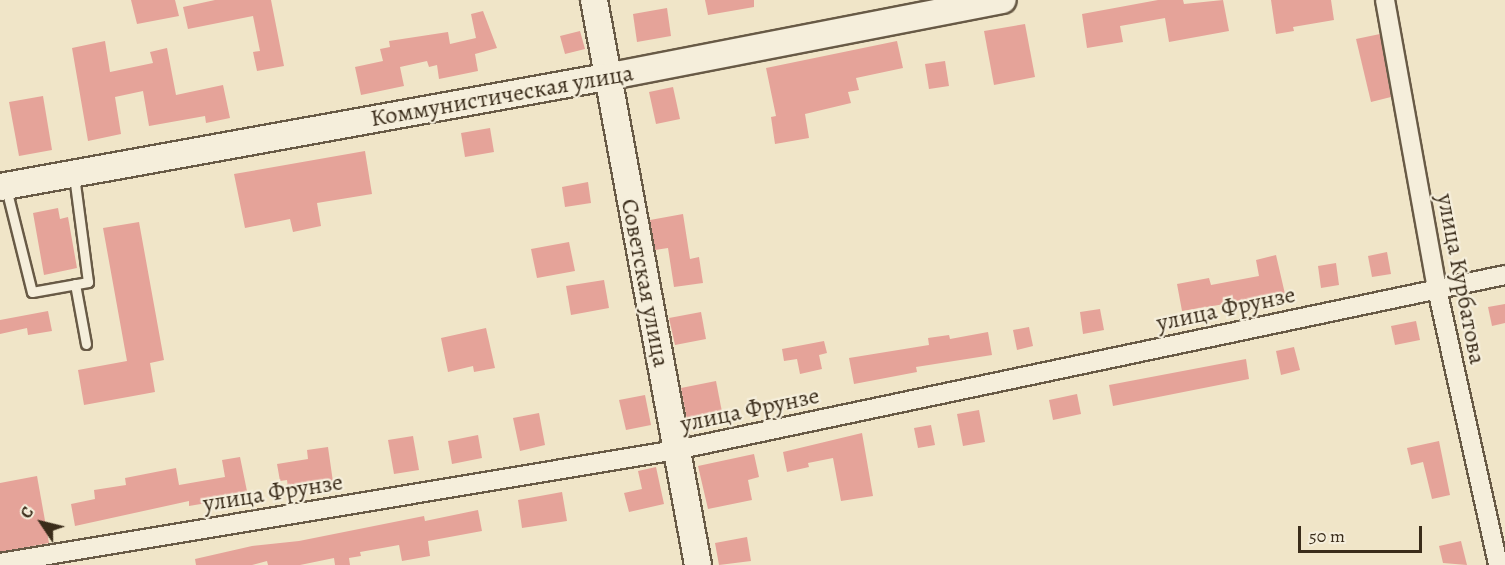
<!DOCTYPE html>
<html>
<head>
<meta charset="utf-8">
<style>
	body { margin:0 }
	#map { position:relative; width:1505px; height:565px; overflow:hidden; background:#f0e5c8; font-family:Alegreya,serif }
	div>[style] { position:absolute }
	[style*='--x'] { left:calc(var(--x)*1px); top:calc(var(--y)*1px); width:calc(var(--w)*1px); rotate:calc(var(--a)*1deg) }
	.building>* { inset:0; background:#e5a399 }
	.roads { filter:drop-shadow(2px 0 #685a46) drop-shadow(-2px 0 #685a46) drop-shadow(0 2px #685a46) drop-shadow(0 -2px #685a46) }
	.lane>* { height:9px; margin:-4.5px; padding:0 4.5px; transform-origin:4.5px; border-radius:4.5px; background:#f5eedb }
	.street>* { height:18px; margin:-9px; padding:0 9px; transform-origin:9px; border-radius:9px; background:#f5eedb }
	.secondary>* { height:26px; margin:-13px; padding:0 13px; transform-origin:13px; border-radius:13px; background:#f5eedb }
	span { translate:-50% -50%; white-space:nowrap; text-align:center; line-height:1.15; -webkit-text-stroke:4.5px #f5eedb; paint-order:stroke }
	.street-label { font-size:24px; color:#3a2c1a }
	.north { position:absolute; left:12px; top:493px; width:60px; height:60px; -webkit-text-stroke:4px #f5eedb; paint-order:stroke; rotate:305deg; font-size:16px; font-weight:700; line-height:24px; text-align:center; color:#3a2c1a }
	.north::after { content:''; display:block; margin:auto; width:21px; height:27px; background:#3a2c1a; clip-path:polygon(50% 0,100% 100%,50% 72%,0 100%) }
	.scale { position:absolute; left:1298px; top:526px; width:124px; height:27px; box-sizing:border-box; border:3px solid #3a2c1a; border-top:0; padding-left:8px; font-size:18px; line-height:21px; white-space:nowrap; color:#3a2c1a; -webkit-text-stroke:4px #f5eedb; paint-order:stroke }
</style>
</head>
<body>
<div id="map">
	<div class="building">
		<i style="clip-path:polygon(131px 0,175px 0,179px 16px,137px 24px)"></i>
		<i style="clip-path:polygon(215px 0,271px 0,284px 66px,257px 71px,253px 52px,260px 51px,253px 16px,188px 29px,183px 7px)"></i>
		<i style="clip-path:polygon(705px 0,754px 0,754px 7px,708px 15px)"></i>
		<i style="clip-path:polygon(1158px 0,1183px 0,1184px 4px,1223px 0,1229px 31px,1169px 42px,1165px 18px,1120px 26px,1123px 42px,1087px 48px,1082px 14px)"></i>
		<i style="clip-path:polygon(1271px 0,1331px 0,1334px 20px,1293px 27px,1294px 31px,1276px 34px)"></i>
		<i style="clip-path:polygon(667px 8px,671px 36px,637px 42px,633px 14px)"></i>
		<i style="clip-path:polygon(483px 11px,497px 48px,475px 54px,478px 71px,439px 79px,437px 65px,429px 67px,427px 61px,400px 67px,404px 86px,361px 95px,355px 67px,383px 61px,380px 49px,390px 47px,389px 41px,448px 32px,450px 44px,476px 38px,471px 14px)"></i>
		<i style="clip-path:polygon(1025px 24px,1035px 77px,994px 85px,984px 31px)"></i>
		<i style="clip-path:polygon(580px 31px,585px 49px,565px 54px,560px 36px)"></i>
		<i style="clip-path:polygon(1380px 34px,1391px 97px,1371px 102px,1356px 39px)"></i>
		<i style="clip-path:polygon(105px 41px,110px 72px,153px 63px,150px 52px,167px 48px,176px 95px,223px 85px,230px 118px,206px 123px,205px 116px,149px 126px,143px 91px,115px 97px,121px 134px,88px 141px,72px 48px)"></i>
		<i style="clip-path:polygon(897px 41px,903px 68px,856px 78px,859px 90px,848px 92px,851px 103px,805px 114px,809px 138px,775px 144px,771px 117px,776px 116px,766px 68px)"></i>
		<i style="clip-path:polygon(945px 61px,949px 86px,929px 89px,925px 64px)"></i>
		<i style="clip-path:polygon(673px 87px,680px 119px,656px 124px,649px 92px)"></i>
		<i style="clip-path:polygon(43px 96px,52px 150px,19px 156px,9px 102px)"></i>
		<i style="clip-path:polygon(490px 128px,494px 152px,465px 157px,461px 133px)"></i>
		<i style="clip-path:polygon(365px 151px,372px 194px,317px 203px,321px 226px,293px 232px,290px 219px,245px 228px,234px 174px)"></i>
		<i style="clip-path:polygon(588px 182px,591px 203px,565px 207px,562px 187px)"></i>
		<i style="clip-path:polygon(58px 208px,60px 219px,68px 217px,77px 268px,44px 275px,33px 213px)"></i>
		<i style="clip-path:polygon(683px 214px,690px 259px,699px 257px,703px 283px,674px 287px,668px 248px,655px 250px,650px 220px)"></i>
		<i style="clip-path:polygon(139px 222px,164px 360px,150px 363px,155px 392px,84px 405px,78px 370px,127px 361px,103px 228px)"></i>
		<i style="clip-path:polygon(569px 242px,575px 271px,537px 278px,531px 249px)"></i>
		<i style="clip-path:polygon(1387px 252px,1391px 274px,1372px 277px,1368px 256px)"></i>
		<i style="clip-path:polygon(1276px 255px,1285px 294px,1182px 311px,1177px 284px,1209px 278px,1211px 285px,1259px 276px,1256px 260px)"></i>
		<i style="clip-path:polygon(1336px 263px,1339px 285px,1321px 288px,1318px 266px)"></i>
		<i style="clip-path:polygon(604px 280px,609px 308px,571px 315px,566px 286px)"></i>
		<i style="clip-path:polygon(1505px 304px,1505px 323px,1492px 326px,1488px 307px)"></i>
		<i style="clip-path:polygon(1100px 309px,1104px 330px,1083px 334px,1080px 312px)"></i>
		<i style="clip-path:polygon(48px 311px,52px 331px,28px 335px,27px 328px,0 334px,0 320px)"></i>
		<i style="clip-path:polygon(701px 312px,706px 339px,675px 345px,669px 318px)"></i>
		<i style="clip-path:polygon(1416px 321px,1420px 340px,1395px 345px,1391px 326px)"></i>
		<i style="clip-path:polygon(1029px 327px,1033px 346px,1017px 350px,1013px 330px)"></i>
		<i style="clip-path:polygon(486px 328px,495px 368px,474px 372px,473px 366px,448px 372px,441px 338px)"></i>
		<i style="clip-path:polygon(988px 332px,992px 355px,916px 367px,917px 372px,854px 384px,849px 358px,929px 345px,928px 338px,949px 335px,950px 339px)"></i>
		<i style="clip-path:polygon(824px 341px,827px 353px,819px 355px,822px 369px,800px 374px,797px 359px,784px 361px,782px 349px)"></i>
		<i style="clip-path:polygon(1294px 347px,1300px 370px,1281px 375px,1276px 351px)"></i>
		<i style="clip-path:polygon(1246px 359px,1249px 379px,1113px 406px,1109px 385px)"></i>
		<i style="clip-path:polygon(716px 381px,722px 412px,687px 420px,681px 388px)"></i>
		<i style="clip-path:polygon(1077px 394px,1081px 414px,1053px 420px,1049px 400px)"></i>
		<i style="clip-path:polygon(645px 395px,651px 425px,626px 430px,619px 400px)"></i>
		<i style="clip-path:polygon(979px 410px,985px 442px,963px 446px,957px 414px)"></i>
		<i style="clip-path:polygon(539px 413px,545px 445px,520px 451px,513px 418px)"></i>
		<i style="clip-path:polygon(931px 425px,935px 445px,918px 448px,914px 428px)"></i>
		<i style="clip-path:polygon(862px 433px,873px 496px,841px 501px,833px 458px,808px 463px,809px 467px,787px 472px,783px 452px)"></i>
		<i style="clip-path:polygon(478px 435px,482px 458px,452px 464px,448px 441px)"></i>
		<i style="clip-path:polygon(413px 436px,419px 470px,394px 474px,388px 440px)"></i>
		<i style="clip-path:polygon(1439px 441px,1450px 495px,1432px 499px,1423px 462px,1411px 465px,1407px 448px)"></i>
		<i style="clip-path:polygon(328px 447px,333px 482px,288px 488px,287px 480px,280px 481px,277px 464px,308px 459px,307px 450px)"></i>
		<i style="clip-path:polygon(754px 454px,759px 477px,748px 480px,752px 500px,708px 509px,698px 466px)"></i>
		<i style="clip-path:polygon(240px 457px,248px 496px,189px 506px,189px 501px,75px 526px,71px 504px,95px 499px,94px 490px,126px 485px,125px 478px,176px 468px,179px 485px,225px 477px,222px 460px)"></i>
		<i style="clip-path:polygon(656px 467px,664px 504px,629px 512px,624px 493px,642px 489px,638px 471px)"></i>
		<i style="clip-path:polygon(37px 476px,49px 543px,0 552px,0 483px)"></i>
		<i style="clip-path:polygon(562px 492px,567px 521px,522px 528px,518px 500px)"></i>
		<i style="clip-path:polygon(478px 510px,482px 531px,428px 541px,430px 556px,402px 561px,399px 545px,360px 552px,361px 556px,349px 558px,350px 565px,335px 565px,334px 558px,300px 565px,268px 565px,267px 561px,252px 565px,196px 565px,195px 559px,252px 546px,299px 541px,424px 516px,425px 521px)"></i>
		<i style="clip-path:polygon(747px 537px,751px 561px,719px 565px,715px 543px)"></i>
		<i style="clip-path:polygon(1461px 541px,1467px 565px,1443px 563px,1439px 546px)"></i>
	</div>
	<div class="roads">
		<div class="lane">
			<i style="--x:6;--y:188;--w:107;--a:76"></i>
			<i style="--x:32;--y:292;--w:57;--a:-10.1"></i>
			<i style="--x:88;--y:282;--w:107;--a:-97.5"></i>
			<i style="--x:75;--y:284;--w:61;--a:79.6"></i>
		</div>
		<div class="street">
			<i style="--x:1385;--y:0;--w:294;--a:79.8"></i>
			<i style="--x:1437;--y:289;--w:283;--a:77.5"></i>
			<i style="--x:0;--y:563;--w:685;--a:-9.49"></i>
			<i style="--x:676;--y:450;--w:847;--a:-11.92"></i>
		</div>
		<div class="secondary">
			<i style="--x:594;--y:0;--w:574;--a:79.57"></i>
			<i style="--x:0;--y:187;--w:616;--a:-10.29"></i>
			<i style="--x:606;--y:77;--w:404;--a:-11"></i>
		</div>
	</div>
	<div class="street-label">
		<span style="left:502px;top:96px;rotate:-10deg">Коммунистическая улица</span>
		<span style="left:1461px;top:279px;rotate:79deg">улица Курбатова</span>
		<span style="left:645px;top:283px;rotate:79deg">Советская улица</span>
		<span style="left:1226px;top:309px;rotate:-12deg">улица Фрунзе</span>
		<span style="left:750px;top:410px;rotate:-12deg">улица Фрунзе</span>
		<span style="left:273px;top:493px;rotate:-9deg">улица Фрунзе</span>
	</div>
	<div class="north">С</div>
	<div class="scale">50 m</div>
</div>
</body>
</html>
